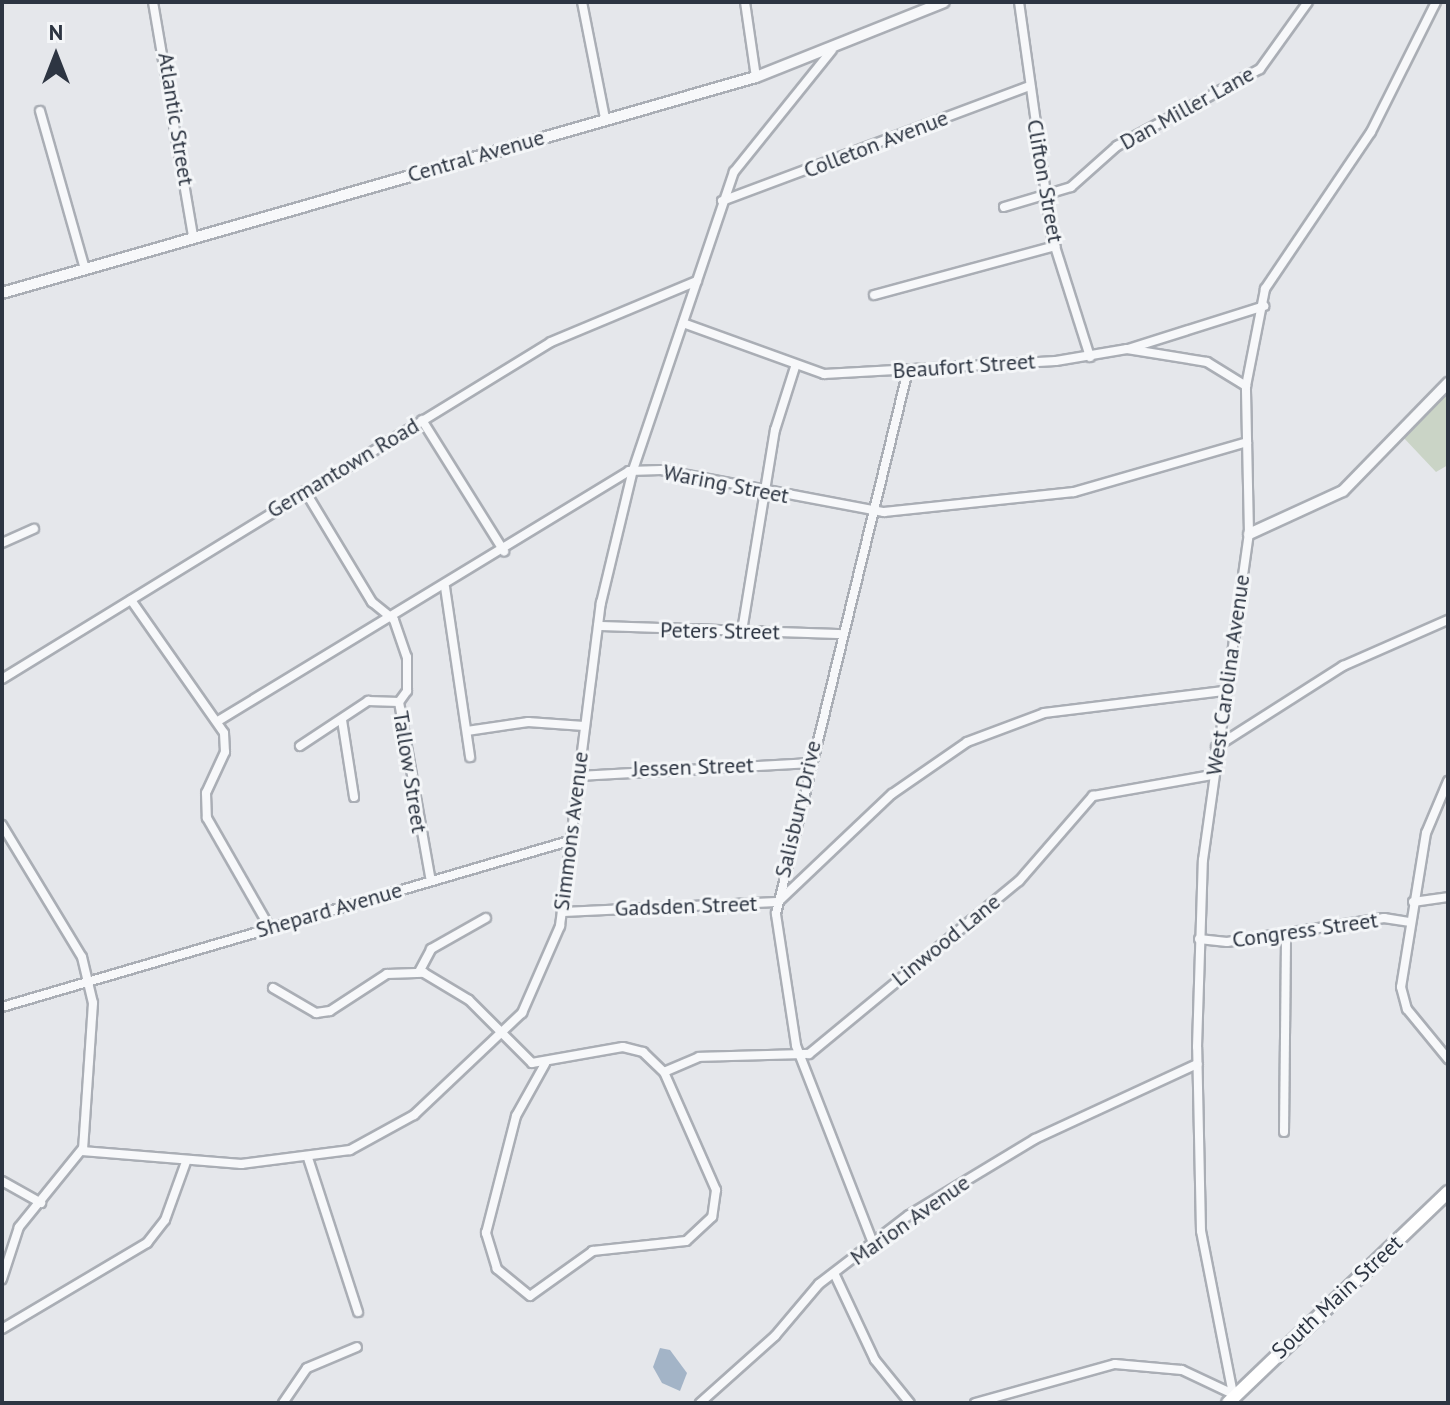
<!DOCTYPE html>
<html>
<head>
<meta charset="utf-8">
<style>
	body { margin:0 }
	#map { position:relative; width:1450px; height:1405px; overflow:hidden; background:#e5e7eb; font-family:"PT Sans",sans-serif }
	div>[style] { position:absolute }
	[style*='--x'] { left:calc(var(--x)*1px); top:calc(var(--y)*1px); width:calc(var(--w)*1px); rotate:calc(var(--a)*1deg) }
	.green>* { inset:0; background:#cad4c6 }
	.water>* { inset:0; background:#a3b4c7 }
	.roads { filter:drop-shadow(2px 0 #aaaeb5) drop-shadow(-2px 0 #aaaeb5) drop-shadow(0 2px #aaaeb5) drop-shadow(0 -2px #aaaeb5) }
	.minor>* { height:8px; margin:-4px; padding:0 4px; transform-origin:4px; border-radius:4px; background:#f7f8fa }
	.tertiary>* { height:10px; margin:-5px; padding:0 5px; transform-origin:5px; border-radius:5px; background:#f7f8fa }
	.primary>* { height:12px; margin:-6px; padding:0 6px; transform-origin:6px; border-radius:6px; background:#fff }
	span { translate:-50% -50%; white-space:nowrap; text-align:center; line-height:1.15; -webkit-text-stroke:6px #f4f6f8; paint-order:stroke }
	.street-label { font-size:22px; color:#2d3542 }
	.frame { position:absolute; inset:0; border:4px solid #2d3542; pointer-events:none }
	.north { position:absolute; left:16px; top:16px; width:80px; height:80px; -webkit-text-stroke:6px #f4f6f8; paint-order:stroke; rotate:0deg; font-size:22px; font-weight:700; line-height:32px; text-align:center; color:#2d3542 }
	.north::after { content:''; display:block; margin:auto; width:28px; height:36px; background:#2d3542; clip-path:polygon(50% 0,100% 100%,50% 72%,0 100%) }
</style>
</head>
<body>
<div id="map">
	<div class="green">
		<i style="clip-path:polygon(1448px 389px,1448px 465px,1436px 472px,1402px 436px)"></i>
	</div>
	<div class="water">
		<i style="clip-path:polygon(660px 1348px,670px 1350px,687px 1373px,680px 1391px,662px 1383px,653px 1367px)"></i>
	</div>
	<div class="roads">
		<div class="minor">
			<i style="--x:153;--y:2;--w:238;--a:80.3"></i>
			<i style="--x:582;--y:2;--w:118;--a:78.8"></i>
			<i style="--x:745;--y:2;--w:76;--a:81.7"></i>
			<i style="--x:1019;--y:2;--w:237;--a:82"></i>
			<i style="--x:1052;--y:237;--w:126;--a:72.4"></i>
			<i style="--x:40;--y:111;--w:164;--a:74.1"></i>
			<i style="--x:722;--y:201;--w:329;--a:-20.5"></i>
			<i style="--x:1004;--y:207;--w:70;--a:-16.6"></i>
			<i style="--x:1071;--y:187;--w:62;--a:-41.7"></i>
			<i style="--x:1117;--y:146;--w:162;--a:-28.3"></i>
			<i style="--x:1260;--y:69;--w:82;--a:-54.4"></i>
			<i style="--x:874;--y:295;--w:188;--a:-15.1"></i>
			<i style="--x:683;--y:323;--w:150;--a:19.9"></i>
			<i style="--x:824;--y:374;--w:232;--a:-3.2"></i>
			<i style="--x:1056;--y:361;--w:72;--a:-9.6"></i>
			<i style="--x:1127;--y:349;--w:81;--a:9.2"></i>
			<i style="--x:1207;--y:362;--w:46;--a:31.6"></i>
			<i style="--x:1128;--y:349;--w:143;--a:-17.5"></i>
			<i style="--x:422;--y:420;--w:155;--a:58"></i>
			<i style="--x:305;--y:491;--w:130;--a:58.9"></i>
			<i style="--x:372;--y:602;--w:28;--a:39"></i>
			<i style="--x:394;--y:620;--w:39;--a:71"></i>
			<i style="--x:407;--y:657;--w:34;--a:90"></i>
			<i style="--x:407;--y:691;--w:14;--a:126"></i>
			<i style="--x:399;--y:702;--w:182;--a:79.9"></i>
			<i style="--x:2;--y:543;--w:35;--a:-24"></i>
			<i style="--x:445;--y:587;--w:172;--a:81.6"></i>
			<i style="--x:131;--y:600;--w:162;--a:55"></i>
			<i style="--x:224;--y:733;--w:19;--a:87"></i>
			<i style="--x:225;--y:752;--w:45;--a:114.9"></i>
			<i style="--x:206;--y:793;--w:25;--a:88"></i>
			<i style="--x:207;--y:818;--w:127;--a:60.2"></i>
			<i style="--x:598;--y:626;--w:243;--a:1.9"></i>
			<i style="--x:742;--y:631;--w:204;--a:-80.7"></i>
			<i style="--x:775;--y:430;--w:66;--a:-72.4"></i>
			<i style="--x:2;--y:679;--w:644;--a:-31.54"></i>
			<i style="--x:551;--y:342;--w:158;--a:-22.7"></i>
			<i style="--x:342;--y:720;--w:78;--a:81.1"></i>
			<i style="--x:218;--y:721;--w:481;--a:-31.3"></i>
			<i style="--x:629;--y:471;--w:32;--a:-2"></i>
			<i style="--x:661;--y:470;--w:227;--a:10.7"></i>
			<i style="--x:884;--y:512;--w:191;--a:-6"></i>
			<i style="--x:1074;--y:492;--w:180;--a:-16.1"></i>
			<i style="--x:467;--y:731;--w:62;--a:-8.4"></i>
			<i style="--x:528;--y:722;--w:56;--a:4.1"></i>
			<i style="--x:300;--y:746;--w:82;--a:-33.5"></i>
			<i style="--x:368;--y:701;--w:31;--a:2"></i>
			<i style="--x:1216;--y:747;--w:151;--a:-32.5"></i>
			<i style="--x:1343;--y:666;--w:115;--a:-23.7"></i>
			<i style="--x:578;--y:776;--w:230;--a:-3.2"></i>
			<i style="--x:1448;--y:781;--w:56;--a:112.9"></i>
			<i style="--x:1426;--y:833;--w:156;--a:99.2"></i>
			<i style="--x:1401;--y:987;--w:23;--a:75"></i>
			<i style="--x:1407;--y:1009;--w:65;--a:50.6"></i>
			<i style="--x:2;--y:825;--w:154;--a:58.8"></i>
			<i style="--x:82;--y:957;--w:47;--a:76.6"></i>
			<i style="--x:93;--y:1003;--w:145;--a:93.9"></i>
			<i style="--x:83;--y:1148;--w:102;--a:129"></i>
			<i style="--x:19;--y:1227;--w:55;--a:108.1"></i>
			<i style="--x:1413;--y:902;--w:35;--a:-8"></i>
			<i style="--x:562;--y:912;--w:216;--a:-2.7"></i>
			<i style="--x:778;--y:902;--w:157;--a:-43.5"></i>
			<i style="--x:892;--y:794;--w:91;--a:-34.7"></i>
			<i style="--x:967;--y:742;--w:82;--a:-20.6"></i>
			<i style="--x:1044;--y:713;--w:181;--a:-7"></i>
			<i style="--x:1199;--y:939;--w:28;--a:6"></i>
			<i style="--x:1227;--y:942;--w:159;--a:-8.7"></i>
			<i style="--x:1384;--y:918;--w:25;--a:9"></i>
			<i style="--x:419;--y:972;--w:26;--a:-62"></i>
			<i style="--x:431;--y:949;--w:63;--a:-29.4"></i>
			<i style="--x:273;--y:988;--w:50;--a:30.2"></i>
			<i style="--x:316;--y:1013;--w:14;--a:-8"></i>
			<i style="--x:330;--y:1011;--w:68;--a:-33"></i>
			<i style="--x:387;--y:974;--w:37;--a:-2"></i>
			<i style="--x:424;--y:973;--w:52;--a:31"></i>
			<i style="--x:469;--y:1000;--w:89;--a:45"></i>
			<i style="--x:532;--y:1063;--w:92;--a:-10"></i>
			<i style="--x:623;--y:1047;--w:21;--a:14"></i>
			<i style="--x:643;--y:1052;--w:29;--a:44"></i>
			<i style="--x:664;--y:1072;--w:129;--a:66.2"></i>
			<i style="--x:716;--y:1190;--w:27;--a:98"></i>
			<i style="--x:712;--y:1217;--w:35;--a:137"></i>
			<i style="--x:686;--y:1241;--w:94;--a:173.9"></i>
			<i style="--x:593;--y:1251;--w:77;--a:144.5"></i>
			<i style="--x:530;--y:1296;--w:43;--a:-140.7"></i>
			<i style="--x:497;--y:1269;--w:38;--a:-107"></i>
			<i style="--x:486;--y:1233;--w:121;--a:-75.6"></i>
			<i style="--x:516;--y:1116;--w:60;--a:-60.9"></i>
			<i style="--x:2;--y:1007;--w:591;--a:-16.32"></i>
			<i style="--x:664;--y:1072;--w:38;--a:-23"></i>
			<i style="--x:699;--y:1057;--w:110;--a:-1.6"></i>
			<i style="--x:809;--y:1054;--w:272;--a:-39.5"></i>
			<i style="--x:1019;--y:881;--w:113;--a:-49"></i>
			<i style="--x:1093;--y:796;--w:121;--a:-10"></i>
			<i style="--x:1284;--y:1132;--w:199;--a:-89.4"></i>
			<i style="--x:82;--y:1151;--w:160;--a:4.7"></i>
			<i style="--x:241;--y:1164;--w:110;--a:-7.3"></i>
			<i style="--x:350;--y:1150;--w:73;--a:-28.7"></i>
			<i style="--x:414;--y:1115;--w:149;--a:-43.4"></i>
			<i style="--x:522;--y:1013;--w:95;--a:-66.4"></i>
			<i style="--x:560;--y:926;--w:326;--a:-82.8"></i>
			<i style="--x:601;--y:603;--w:137;--a:-76.5"></i>
			<i style="--x:633;--y:470;--w:315;--a:-71.3"></i>
			<i style="--x:734;--y:172;--w:156;--a:-51.2"></i>
			<i style="--x:308;--y:1158;--w:162;--a:72"></i>
			<i style="--x:2;--y:1181;--w:45;--a:29.4"></i>
			<i style="--x:873;--y:1243;--w:212;--a:-111.3"></i>
			<i style="--x:796;--y:1045;--w:133;--a:-98.7"></i>
			<i style="--x:776;--y:914;--w:560;--a:-76.36"></i>
			<i style="--x:834;--y:1273;--w:96;--a:64.8"></i>
			<i style="--x:875;--y:1360;--w:55;--a:50.9"></i>
			<i style="--x:2;--y:1329;--w:169;--a:-30.7"></i>
			<i style="--x:147;--y:1243;--w:29;--a:-52"></i>
			<i style="--x:165;--y:1220;--w:62;--a:-70.1"></i>
			<i style="--x:1233;--y:1394;--w:166;--a:-101.1"></i>
			<i style="--x:1201;--y:1231;--w:184;--a:-91.2"></i>
			<i style="--x:1197;--y:1047;--w:187;--a:-88.2"></i>
			<i style="--x:1203;--y:860;--w:329;--a:-82"></i>
			<i style="--x:1249;--y:534;--w:148;--a:-91.2"></i>
			<i style="--x:1246;--y:386;--w:99;--a:-78.9"></i>
			<i style="--x:1265;--y:289;--w:189;--a:-56"></i>
			<i style="--x:1371;--y:132;--w:145;--a:-63.4"></i>
			<i style="--x:283;--y:1403;--w:42;--a:-55.6"></i>
			<i style="--x:307;--y:1368;--w:54;--a:-22.8"></i>
			<i style="--x:700;--y:1403;--w:101;--a:-41.8"></i>
			<i style="--x:775;--y:1336;--w:68;--a:-49.8"></i>
			<i style="--x:819;--y:1284;--w:113;--a:-37.5"></i>
			<i style="--x:909;--y:1215;--w:147;--a:-31.1"></i>
			<i style="--x:1035;--y:1139;--w:179;--a:-24.8"></i>
			<i style="--x:975;--y:1403;--w:145;--a:-15.6"></i>
			<i style="--x:1115;--y:1364;--w:67;--a:5.1"></i>
			<i style="--x:1182;--y:1370;--w:56;--a:25.2"></i>
		</div>
		<div class="tertiary">
			<i style="--x:2;--y:293;--w:784;--a:-15.99"></i>
			<i style="--x:756;--y:77;--w:202;--a:-21.7"></i>
			<i style="--x:1249;--y:534;--w:103;--a:-24.6"></i>
			<i style="--x:1343;--y:491;--w:151;--a:-45.8"></i>
		</div>
		<div class="primary">
			<i style="--x:1228;--y:1403;--w:305;--a:-43.8"></i>
		</div>
	</div>
	<div class="street-label">
		<span style="left:1187px;top:108px;rotate:-29deg">Dan Miller Lane</span>
		<span style="left:176px;top:119px;rotate:81deg">Atlantic Street</span>
		<span style="left:876px;top:144px;rotate:-21deg">Colleton Avenue</span>
		<span style="left:476px;top:156px;rotate:-16deg">Central Avenue</span>
		<span style="left:1045px;top:181px;rotate:80deg">Clifton Street</span>
		<span style="left:964px;top:366px;rotate:-4deg">Beaufort Street</span>
		<span style="left:343px;top:468px;rotate:-31deg">Germantown Road</span>
		<span style="left:726px;top:484px;rotate:11deg">Waring Street</span>
		<span style="left:720px;top:631px;rotate:1deg">Peters Street</span>
		<span style="left:1228px;top:675px;rotate:-82deg">West Carolina Avenue</span>
		<span style="left:693px;top:767px;rotate:-2deg">Jessen Street</span>
		<span style="left:410px;top:772px;rotate:81deg">Tallow Street</span>
		<span style="left:798px;top:809px;rotate:-77deg">Salisbury Drive</span>
		<span style="left:571px;top:831px;rotate:-83deg">Simmons Avenue</span>
		<span style="left:686px;top:906px;rotate:-2deg">Gadsden Street</span>
		<span style="left:329px;top:910px;rotate:-16deg">Shepard Avenue</span>
		<span style="left:1305px;top:930px;rotate:-8deg">Congress Street</span>
		<span style="left:946px;top:940px;rotate:-39deg">Linwood Lane</span>
		<span style="left:910px;top:1220px;rotate:-35deg">Marion Avenue</span>
		<span style="left:1337px;top:1297px;rotate:-43deg">South Main Street</span>
	</div>
	<div class="frame"></div>
	<div class="north">N</div>
</div>
</body>
</html>
